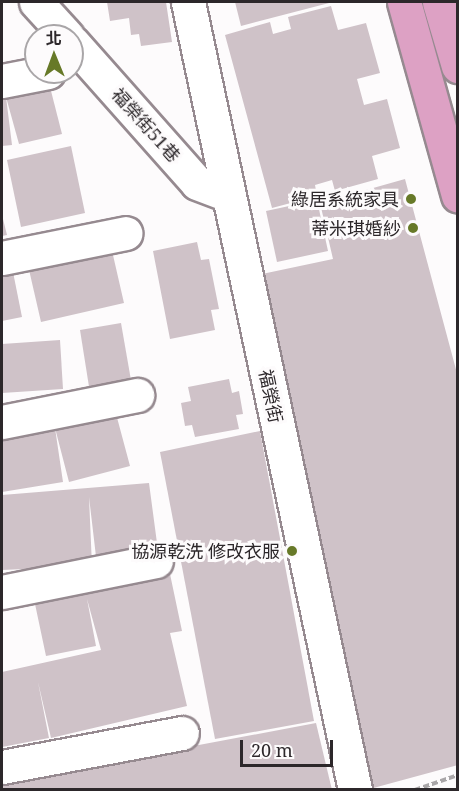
<!DOCTYPE html>
<html>
<head>
<meta charset="utf-8">
<style>
	body { margin:0 }
	#map { position:relative; width:459px; height:791px; overflow:hidden; background:#fdfbfc; font-family:"Noto Serif","Noto Sans TC",serif }
	div>[style] { position:absolute }
	[style*='--x'] { left:calc(var(--x)*1px); top:calc(var(--y)*1px); width:calc(var(--w)*1px); rotate:calc(var(--a)*1deg) }
	.building>* { inset:0; background:#cfc2c8 }
	.path>* { height:4px; margin-top:-2px; transform-origin:0; background:repeating-linear-gradient(90deg,#a9a6a8 0 6px,transparent 0 9px) }
	.roads { filter:drop-shadow(2px 0 #968a90) drop-shadow(-2px 0 #968a90) drop-shadow(0 2px #968a90) drop-shadow(0 -2px #968a90) }
	.minor>* { height:33px; margin:-16.5px; padding:0 16.5px; transform-origin:16.5px; border-radius:16.5px; background:#fff }
	.major>* { height:33px; margin:-16.5px; padding:0 16.5px; transform-origin:16.5px; border-radius:16.5px; background:#dda1c4 }
	.dots>* { width:16px; height:16px; translate:-50% -50%; box-sizing:border-box; border:3px solid #fdfbfc; border-radius:50% }
	span { translate:-50% -50%; white-space:nowrap; text-align:center; line-height:1.15; -webkit-text-stroke:6px #fdfbfc; paint-order:stroke }
	.street-label { font-size:18px; color:#2c272a }
	.poi-label { font-size:18px; color:#2c272a }
	.right { translate:-100% -50%; text-align:right }
	.frame { position:absolute; inset:0; border:3px solid #2c272a; pointer-events:none }
	.north { position:absolute; left:24px; top:24px; width:60px; height:60px; box-sizing:border-box; background:#fdfbfc; border:2px solid #a9a6a8; border-radius:50%; rotate:359deg; font-size:16px; font-weight:700; line-height:24px; text-align:center; color:#2c272a }
	.north::after { content:''; display:block; margin:auto; width:21px; height:27px; background:#677928; clip-path:polygon(50% 0,100% 100%,50% 72%,0 100%) }
	.scale { position:absolute; left:240px; top:740px; width:93px; height:27px; box-sizing:border-box; border:3px solid #2c272a; border-top:0; padding-left:8px; font-size:18px; line-height:21px; white-space:nowrap; color:#2c272a; -webkit-text-stroke:4px #fdfbfc; paint-order:stroke }
</style>
</head>
<body>
<div id="map">
	<div class="building">
		<i style="clip-path:polygon(107px 2px,166px 2px,172px 42px,141px 46px,139px 34px,131px 35px,129px 18px,110px 21px)"></i>
		<i style="clip-path:polygon(235px 2px,333px 2px,241px 26px)"></i>
		<i style="clip-path:polygon(331px 6px,338px 30px,366px 23px,380px 73px,357px 79px,364px 105px,387px 99px,400px 148px,372px 156px,378px 179px,335px 191px,332px 180px,315px 185px,317px 196px,272px 208px,225px 35px,270px 22px,273px 34px,291px 29px,288px 17px)"></i>
		<i style="clip-path:polygon(50px 87px,62px 134px,19px 144px,6px 97px)"></i>
		<i style="clip-path:polygon(6px 97px,12px 145px,2px 146px,2px 98px)"></i>
		<i style="clip-path:polygon(71px 146px,85px 213px,21px 227px,7px 160px)"></i>
		<i style="clip-path:polygon(405px 179px,458px 377px,458px 765px,366px 790px,262px 274px,333px 259px,320px 203px)"></i>
		<i style="clip-path:polygon(317px 200px,328px 251px,277px 262px,266px 211px)"></i>
		<i style="clip-path:polygon(2px 215px,7px 235px,2px 236px)"></i>
		<i style="clip-path:polygon(110px 242px,124px 303px,41px 322px,27px 261px)"></i>
		<i style="clip-path:polygon(197px 242px,201px 260px,209px 259px,219px 309px,211px 310px,215px 330px,170px 339px,153px 251px)"></i>
		<i style="clip-path:polygon(11px 262px,22px 317px,2px 321px,2px 264px)"></i>
		<i style="clip-path:polygon(121px 323px,132px 386px,90px 393px,80px 330px)"></i>
		<i style="clip-path:polygon(60px 340px,63px 389px,2px 393px,2px 344px)"></i>
		<i style="clip-path:polygon(229px 379px,232px 393px,239px 391px,243px 414px,236px 415px,239px 429px,195px 437px,192px 425px,185px 426px,181px 403px,191px 401px,188px 387px)"></i>
		<i style="clip-path:polygon(115px 410px,130px 466px,69px 482px,55px 428px,63px 482px,2px 492px,2px 434px)"></i>
		<i style="clip-path:polygon(260px 431px,314px 721px,215px 739px,160px 452px)"></i>
		<i style="clip-path:polygon(149px 483px,159px 558px,97px 565px,89px 497px,92px 566px,2px 570px,2px 495px)"></i>
		<i style="clip-path:polygon(170px 574px,182px 631px,170px 633px,187px 706px,51px 738px,38px 682px,49px 738px,2px 747px,2px 672px,101px 650px,87px 599px,96px 646px,46px 656px,35px 604px)"></i>
		<i style="clip-path:polygon(316px 723px,332px 790px,2px 790px,2px 782px)"></i>
	</div>
	<div class="path">
		<i style="--x:415;--y:790;--w:46;--a:-19.2"></i>
	</div>
	<div class="roads">
		<div class="minor">
			<i style="--x:36;--y:2;--w:46;--a:47.6"></i>
			<i style="--x:188;--y:2;--w:806;--a:78.03"></i>
			<i style="--x:72;--y:42;--w:188;--a:48.4"></i>
			<i style="--x:197;--y:183;--w:34;--a:21"></i>
			<i style="--x:2;--y:81;--w:47;--a:-11.1"></i>
			<i style="--x:2;--y:258;--w:126;--a:-11.4"></i>
			<i style="--x:2;--y:422;--w:138;--a:-11.3"></i>
			<i style="--x:2;--y:592;--w:157;--a:-11.4"></i>
			<i style="--x:2;--y:767;--w:183;--a:-10.7"></i>
		</div>
		<div class="major">
			<i style="--x:404;--y:2;--w:201;--a:74.4"></i>
			<i style="--x:439;--y:2;--w:67;--a:73.5"></i>
		</div>
	</div>
	<div class="dots">
		<i style="left:411px;top:199px;background:#677928"></i>
		<i style="left:413px;top:228px;background:#677928"></i>
		<i style="left:292px;top:551px;background:#677928"></i>
	</div>
	<div class="street-label">
		<span style="left:146px;top:125px;rotate:48deg">福榮街51巷</span>
		<span style="left:271px;top:396px;rotate:78deg">福榮街</span>
	</div>
	<div class="poi-label">
		<span class="right" style="left:399px;top:199px">綠居系統家具</span>
		<span class="right" style="left:401px;top:228px">蒂米琪婚紗</span>
		<span class="right" style="left:280px;top:551px">協源乾洗 修改衣服</span>
	</div>
	<div class="frame"></div>
	<div class="north">北</div>
	<div class="scale">20 m</div>
</div>
</body>
</html>
